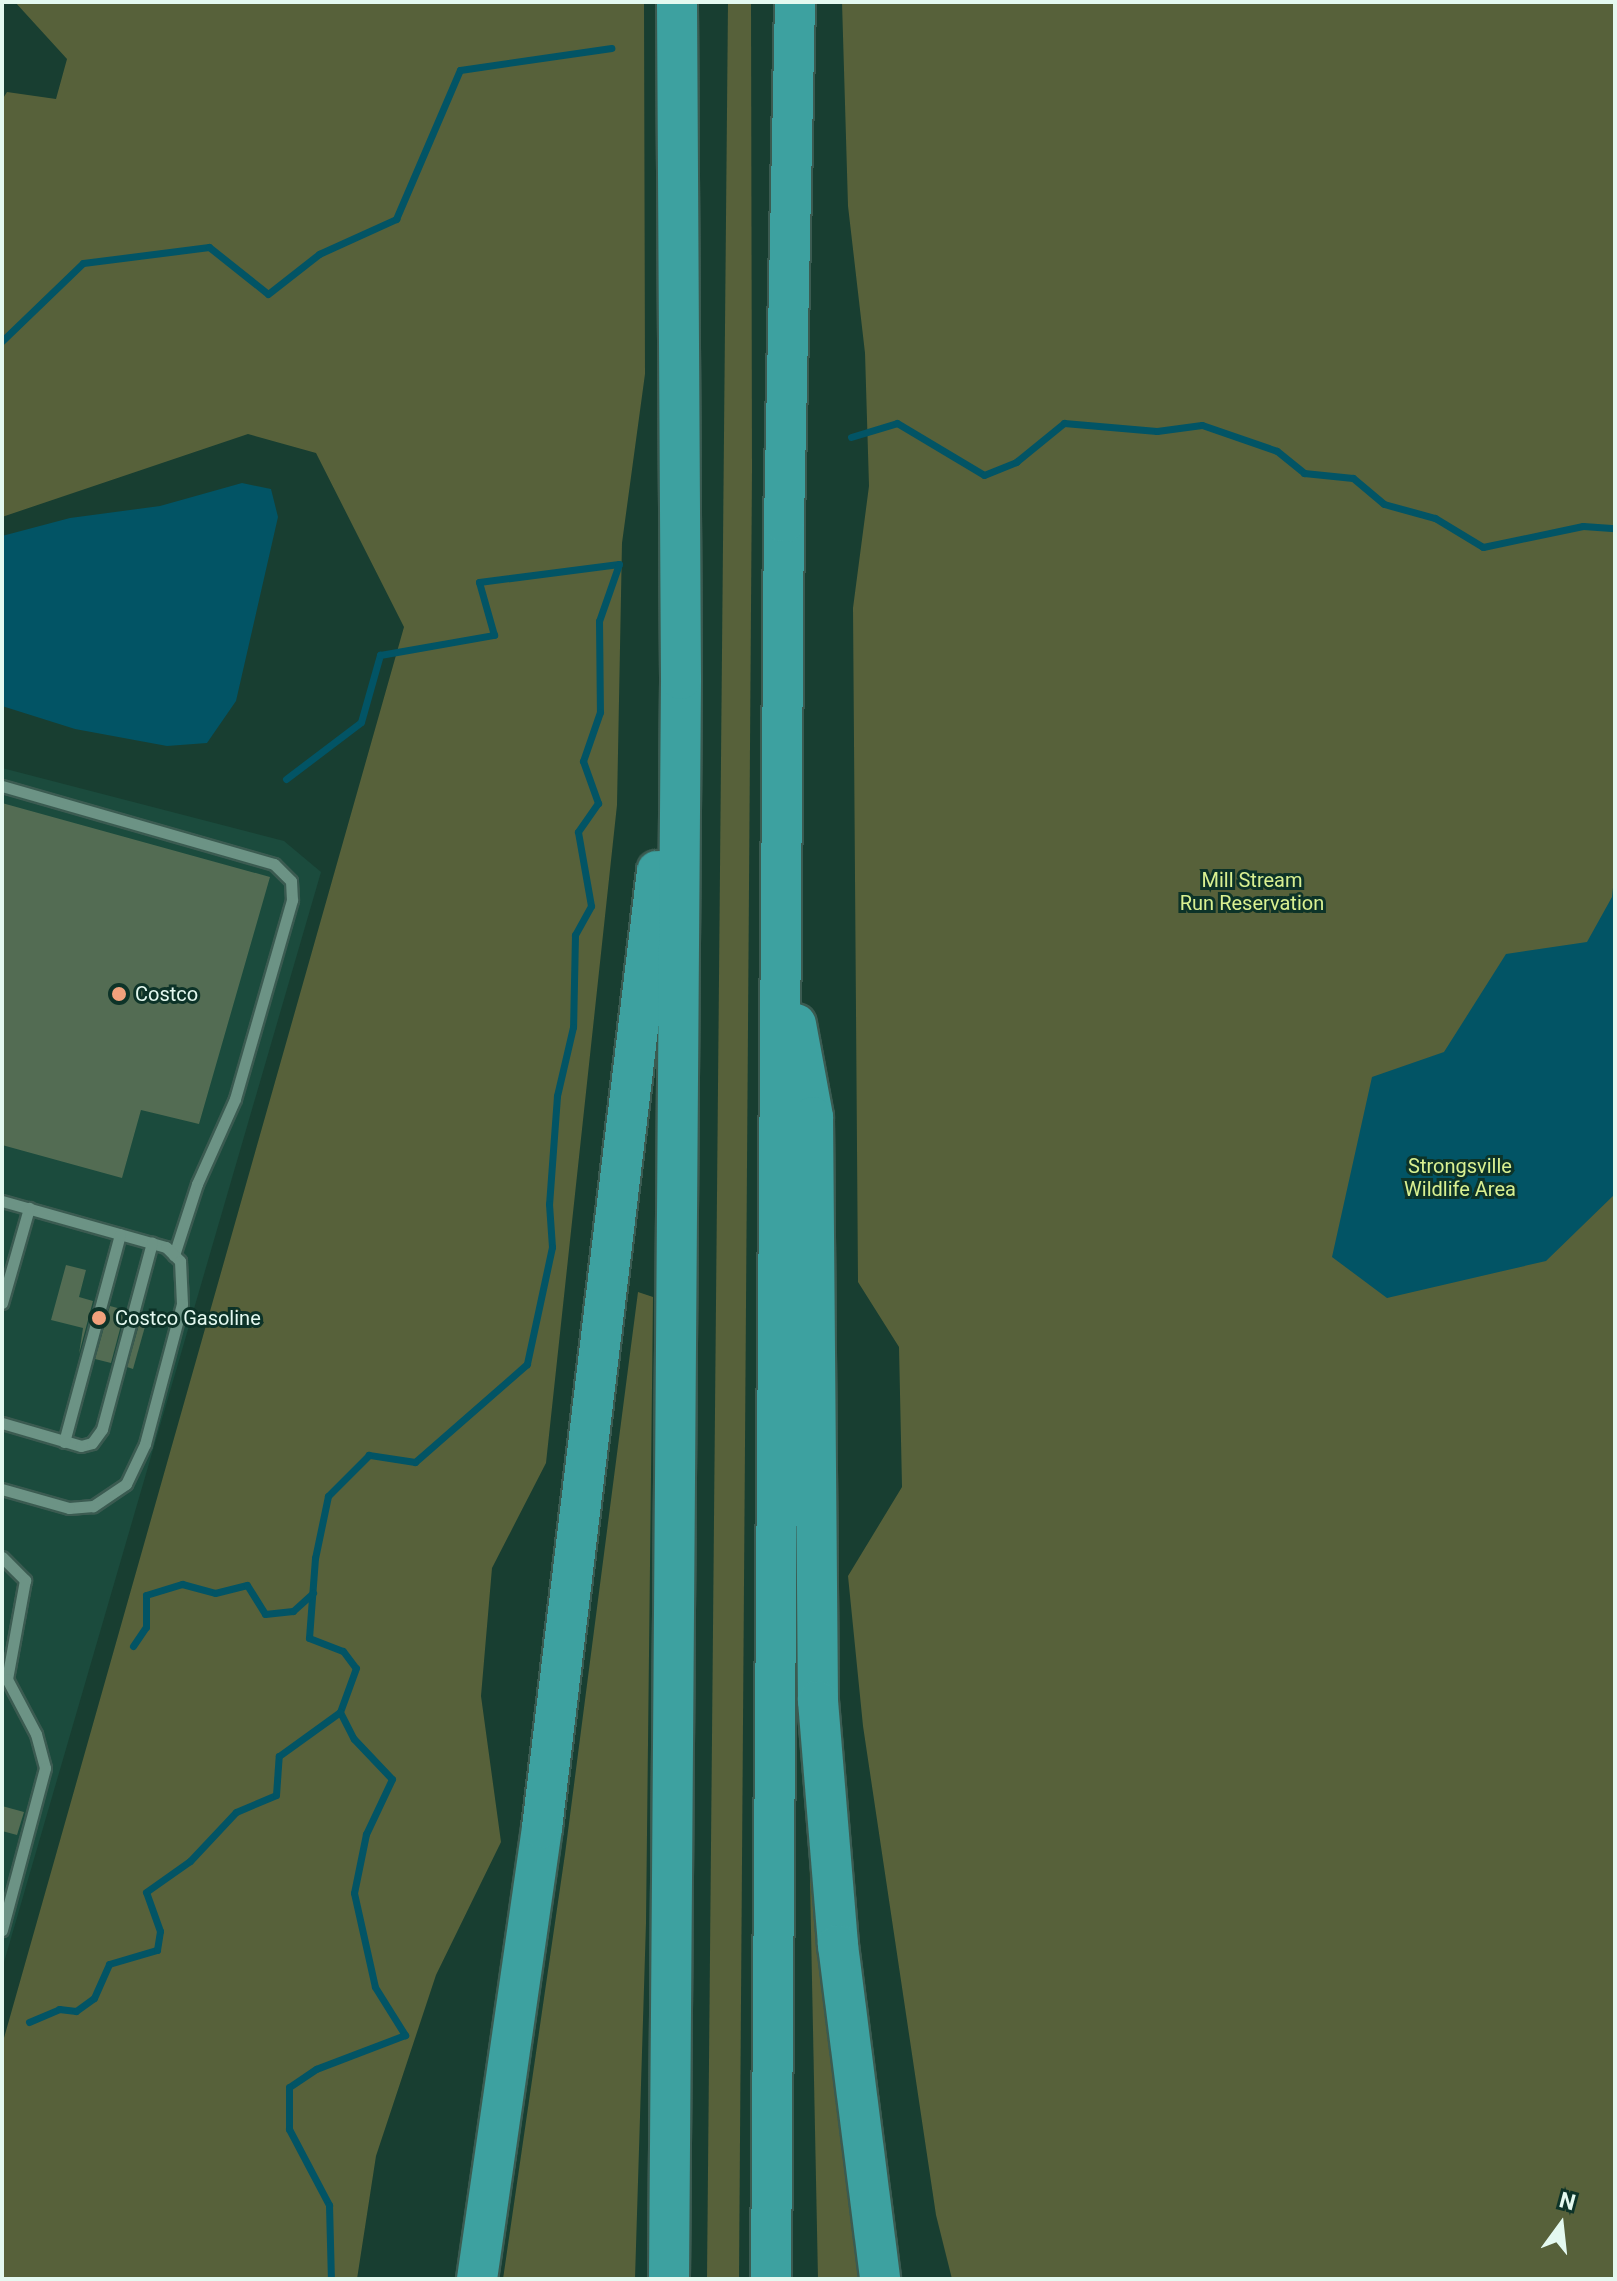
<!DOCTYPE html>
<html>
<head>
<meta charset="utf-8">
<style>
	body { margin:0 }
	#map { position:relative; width:1617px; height:2281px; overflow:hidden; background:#183e31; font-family:Roboto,sans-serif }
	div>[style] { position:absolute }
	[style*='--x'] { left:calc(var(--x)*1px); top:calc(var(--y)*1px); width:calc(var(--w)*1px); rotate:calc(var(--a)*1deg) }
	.built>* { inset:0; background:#1b4b3d }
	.green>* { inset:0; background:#57613a }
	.water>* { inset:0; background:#025465 }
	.stream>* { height:7px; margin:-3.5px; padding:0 3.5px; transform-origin:3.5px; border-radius:3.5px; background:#025465 }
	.building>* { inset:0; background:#536c53 }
	.roads { filter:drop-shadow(2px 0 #3b5b51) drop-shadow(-2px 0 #3b5b51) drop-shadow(0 2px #3b5b51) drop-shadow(0 -2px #3b5b51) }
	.service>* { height:11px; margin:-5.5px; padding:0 5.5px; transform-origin:5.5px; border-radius:5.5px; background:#6c9385 }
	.motorway>* { height:40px; margin:-20px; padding:0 20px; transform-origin:20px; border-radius:20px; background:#3da1a0 }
	.dots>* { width:22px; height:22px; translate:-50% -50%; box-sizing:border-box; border:4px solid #0d3328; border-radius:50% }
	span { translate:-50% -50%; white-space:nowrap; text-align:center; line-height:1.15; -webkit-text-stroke:6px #0d3328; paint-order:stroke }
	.park-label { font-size:20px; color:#d9f091 }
	.poi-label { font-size:20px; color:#e4f9f0 }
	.left { translate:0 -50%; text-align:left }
	.frame { position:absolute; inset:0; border:4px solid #e4f9f0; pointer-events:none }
	.north { position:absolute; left:1521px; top:2185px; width:80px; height:80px; -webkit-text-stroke:6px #0d3328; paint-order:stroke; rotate:15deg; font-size:22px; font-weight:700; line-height:32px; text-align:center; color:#e4f9f0 }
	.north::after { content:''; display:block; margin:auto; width:28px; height:36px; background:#e4f9f0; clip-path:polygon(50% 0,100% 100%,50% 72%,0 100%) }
</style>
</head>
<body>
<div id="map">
	<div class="built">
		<i style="clip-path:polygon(2px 768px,284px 841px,321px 872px,2px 1969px)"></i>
	</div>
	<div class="green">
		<i style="clip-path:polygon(15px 2px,644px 2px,645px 374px,622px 543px,617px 805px,546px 1463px,492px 1568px,481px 1696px,501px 1842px,436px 1975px,376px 2156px,357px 2279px,2px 2279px,2px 2045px,404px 627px,316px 453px,248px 434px,2px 517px,2px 100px,7px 92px,56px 99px,67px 59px)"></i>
		<i style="clip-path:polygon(728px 2px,751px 2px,752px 469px,739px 2279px,707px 2279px)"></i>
		<i style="clip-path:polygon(842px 2px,1615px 2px,1615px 2279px,952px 2279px,936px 2215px,863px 1726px,848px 1576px,902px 1487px,899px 1347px,858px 1282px,853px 608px,869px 486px,865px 353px,848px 206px)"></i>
		<i style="clip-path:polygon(638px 1292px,653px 1297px,646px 1923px,635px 2279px,503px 2279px,565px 1854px)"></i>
		<i style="clip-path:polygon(808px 1781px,870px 2279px,818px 2279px)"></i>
	</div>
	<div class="water">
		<i style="clip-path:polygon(242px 483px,271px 489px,278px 517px,236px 701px,207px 743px,167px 746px,75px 729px,2px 706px,2px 536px,70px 518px,160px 506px)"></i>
		<i style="clip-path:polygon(1615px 868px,1615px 1194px,1546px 1261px,1387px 1298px,1332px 1257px,1372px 1077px,1444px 1052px,1506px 954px,1587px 942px,1612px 897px)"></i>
	</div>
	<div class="stream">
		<i style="--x:2;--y:341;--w:112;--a:-43.9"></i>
		<i style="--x:83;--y:263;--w:127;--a:-7.2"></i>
		<i style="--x:209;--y:247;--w:75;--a:38.5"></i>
		<i style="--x:268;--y:294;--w:65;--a:-38.1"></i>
		<i style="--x:319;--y:254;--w:85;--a:-24.4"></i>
		<i style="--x:396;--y:219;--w:162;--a:-66.8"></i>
		<i style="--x:460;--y:70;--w:153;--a:-8.3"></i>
		<i style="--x:851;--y:437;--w:48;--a:-16.9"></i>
		<i style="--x:897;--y:423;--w:101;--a:30.9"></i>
		<i style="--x:984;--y:475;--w:35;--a:-22"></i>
		<i style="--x:1016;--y:462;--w:62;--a:-39.1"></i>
		<i style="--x:1064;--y:423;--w:93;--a:4.9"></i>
		<i style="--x:1157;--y:431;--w:45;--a:-7.6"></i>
		<i style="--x:1202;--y:425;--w:79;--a:19.1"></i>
		<i style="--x:1277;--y:451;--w:35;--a:39"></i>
		<i style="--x:1304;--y:473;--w:49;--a:5.8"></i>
		<i style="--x:1353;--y:478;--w:40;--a:40"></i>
		<i style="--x:1384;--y:504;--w:53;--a:15.4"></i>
		<i style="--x:1435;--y:518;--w:56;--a:31.1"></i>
		<i style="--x:1483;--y:547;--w:102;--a:-11.9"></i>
		<i style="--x:1583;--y:526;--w:32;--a:4"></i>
		<i style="--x:286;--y:779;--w:94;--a:-37.2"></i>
		<i style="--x:361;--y:722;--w:70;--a:-74.2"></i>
		<i style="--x:380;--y:655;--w:116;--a:-10"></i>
		<i style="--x:494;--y:635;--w:55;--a:-105.8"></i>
		<i style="--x:479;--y:582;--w:141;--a:-7.3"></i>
		<i style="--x:619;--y:564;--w:60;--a:109.3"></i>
		<i style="--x:599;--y:621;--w:91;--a:89.4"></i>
		<i style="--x:600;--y:712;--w:52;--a:109.1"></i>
		<i style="--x:583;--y:761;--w:45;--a:70.3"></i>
		<i style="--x:598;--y:803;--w:35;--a:125"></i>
		<i style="--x:578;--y:832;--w:75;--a:80"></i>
		<i style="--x:591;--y:906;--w:33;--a:119"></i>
		<i style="--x:575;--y:935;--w:92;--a:91.2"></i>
		<i style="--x:573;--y:1027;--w:71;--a:103.1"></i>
		<i style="--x:557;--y:1096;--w:108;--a:94.2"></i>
		<i style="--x:549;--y:1204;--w:43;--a:86"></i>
		<i style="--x:552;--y:1247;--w:120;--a:102.1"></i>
		<i style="--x:527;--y:1364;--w:149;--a:138.8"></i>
		<i style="--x:415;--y:1462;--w:47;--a:-171.3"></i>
		<i style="--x:369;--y:1455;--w:58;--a:135"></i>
		<i style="--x:328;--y:1496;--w:63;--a:101.8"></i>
		<i style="--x:315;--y:1558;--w:80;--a:94.3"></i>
		<i style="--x:309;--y:1638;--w:36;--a:21"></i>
		<i style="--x:343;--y:1651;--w:21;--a:53"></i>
		<i style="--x:356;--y:1668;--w:47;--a:110"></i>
		<i style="--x:340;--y:1712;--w:30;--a:63"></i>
		<i style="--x:354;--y:1739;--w:55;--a:46.5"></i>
		<i style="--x:392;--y:1779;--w:61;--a:115.3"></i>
		<i style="--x:366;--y:1834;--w:60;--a:101.5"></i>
		<i style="--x:354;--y:1893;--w:96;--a:77.4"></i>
		<i style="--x:375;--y:1987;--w:57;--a:58"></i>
		<i style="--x:405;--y:2035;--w:95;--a:159.1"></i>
		<i style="--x:316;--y:2069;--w:32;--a:146"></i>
		<i style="--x:289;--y:2087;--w:42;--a:90"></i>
		<i style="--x:289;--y:2129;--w:86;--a:62.2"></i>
		<i style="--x:329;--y:2205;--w:74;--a:88.5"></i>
		<i style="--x:133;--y:1646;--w:23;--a:-56"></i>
		<i style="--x:146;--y:1627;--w:32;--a:-90"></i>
		<i style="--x:146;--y:1595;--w:38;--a:-17"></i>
		<i style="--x:182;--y:1584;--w:34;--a:15"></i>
		<i style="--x:215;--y:1593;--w:33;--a:-14"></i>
		<i style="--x:247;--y:1585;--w:34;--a:58"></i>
		<i style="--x:265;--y:1614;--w:28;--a:-6"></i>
		<i style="--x:293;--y:1611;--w:27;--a:-42"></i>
		<i style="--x:29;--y:2022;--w:33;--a:-23"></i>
		<i style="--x:59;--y:2009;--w:17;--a:7"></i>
		<i style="--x:76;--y:2011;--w:22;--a:-36"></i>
		<i style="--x:94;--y:1998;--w:37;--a:-66"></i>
		<i style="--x:109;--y:1964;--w:50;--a:-16.3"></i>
		<i style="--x:157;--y:1950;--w:19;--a:-81"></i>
		<i style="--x:160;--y:1931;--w:41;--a:-109.7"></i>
		<i style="--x:146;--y:1892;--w:54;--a:-35.2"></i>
		<i style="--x:190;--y:1861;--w:67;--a:-46.8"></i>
		<i style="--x:236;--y:1812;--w:43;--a:-23"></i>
		<i style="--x:276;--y:1795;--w:39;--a:-86"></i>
		<i style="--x:279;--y:1756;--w:75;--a:-35.8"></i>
	</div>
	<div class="building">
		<i style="clip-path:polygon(2px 803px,270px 877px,199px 1124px,141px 1110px,122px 1178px,2px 1145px)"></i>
		<i style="clip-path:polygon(66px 1265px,86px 1270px,79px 1297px,93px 1301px,79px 1354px,83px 1328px,51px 1320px)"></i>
		<i style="clip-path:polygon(110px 1306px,125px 1310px,111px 1363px,95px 1359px)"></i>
		<i style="clip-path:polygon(142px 1314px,148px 1316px,133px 1369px,127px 1367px)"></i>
		<i style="clip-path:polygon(2px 1806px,24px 1812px,17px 1835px,2px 1831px)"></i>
	</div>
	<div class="roads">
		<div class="service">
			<i style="--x:2;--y:786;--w:283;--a:16"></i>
			<i style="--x:274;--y:864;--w:24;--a:45"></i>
			<i style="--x:291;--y:881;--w:19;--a:87"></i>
			<i style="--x:292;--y:900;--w:207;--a:106"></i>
			<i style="--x:235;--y:1099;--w:93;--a:114.1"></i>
			<i style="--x:197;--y:1184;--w:75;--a:107.9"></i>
			<i style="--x:2;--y:1201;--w:170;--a:15.7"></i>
			<i style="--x:166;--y:1247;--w:20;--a:45"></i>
			<i style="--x:180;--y:1261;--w:43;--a:87.3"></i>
			<i style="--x:182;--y:1304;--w:145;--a:104.8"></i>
			<i style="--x:145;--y:1444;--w:44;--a:115.4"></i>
			<i style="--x:126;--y:1484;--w:40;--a:146"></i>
			<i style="--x:93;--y:1506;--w:24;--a:175"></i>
			<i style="--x:69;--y:1508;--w:70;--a:-164.2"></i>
			<i style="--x:2;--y:1303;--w:99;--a:-74.1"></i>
			<i style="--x:2;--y:1423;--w:82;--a:16.2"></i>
			<i style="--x:81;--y:1446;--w:11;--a:-15"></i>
			<i style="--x:92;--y:1443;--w:17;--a:-54"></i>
			<i style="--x:102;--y:1429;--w:193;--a:-75"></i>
			<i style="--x:64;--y:1442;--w:215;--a:-74.9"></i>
			<i style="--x:2;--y:1557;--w:33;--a:45"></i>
			<i style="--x:25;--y:1580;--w:101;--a:100.3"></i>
			<i style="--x:7;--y:1679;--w:62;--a:62.2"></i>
			<i style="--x:36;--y:1734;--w:35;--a:75"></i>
			<i style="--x:45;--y:1768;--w:168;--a:104.9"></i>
		</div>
		<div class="motorway">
			<i style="--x:796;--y:1024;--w:95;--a:79.6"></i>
			<i style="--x:813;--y:1117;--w:584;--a:89.51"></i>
			<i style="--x:818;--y:1701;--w:245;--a:85.3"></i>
			<i style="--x:838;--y:1945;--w:337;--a:82.8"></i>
			<i style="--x:477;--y:2279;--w:456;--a:-81.8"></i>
			<i style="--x:542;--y:1828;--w:964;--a:-83.15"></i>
			<i style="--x:669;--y:2279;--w:1600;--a:-89.57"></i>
			<i style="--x:681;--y:679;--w:677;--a:-90.34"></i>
			<i style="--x:771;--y:2279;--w:1757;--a:-89.58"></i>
			<i style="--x:784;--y:522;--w:520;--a:-88.79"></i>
		</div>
	</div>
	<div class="dots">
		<i style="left:119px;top:994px;background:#f1a17c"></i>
		<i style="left:99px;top:1318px;background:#f1a17c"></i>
	</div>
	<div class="park-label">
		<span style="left:1252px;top:892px">Mill Stream<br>Run Reservation</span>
		<span style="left:1460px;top:1178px">Strongsville<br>Wildlife Area</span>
	</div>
	<div class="poi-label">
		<span class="left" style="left:135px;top:994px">Costco</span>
		<span class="left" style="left:115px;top:1318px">Costco Gasoline</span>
	</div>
	<div class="frame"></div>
	<div class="north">N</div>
</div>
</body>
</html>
